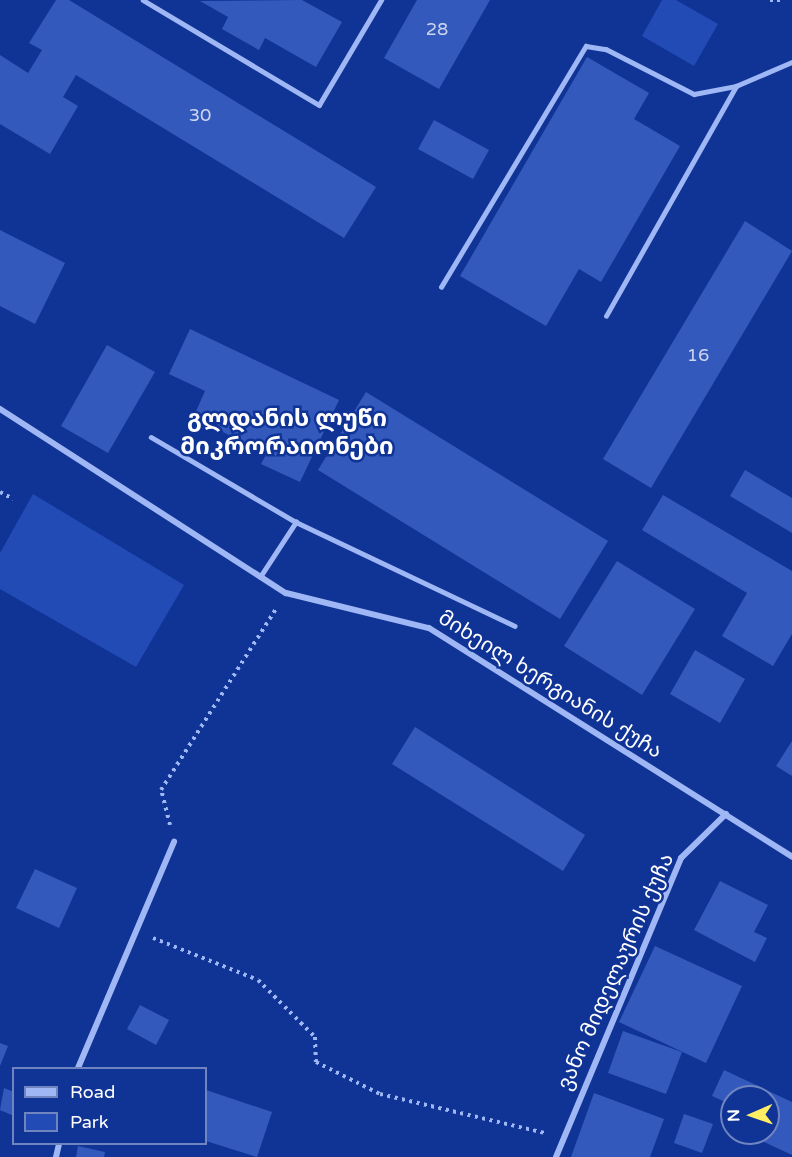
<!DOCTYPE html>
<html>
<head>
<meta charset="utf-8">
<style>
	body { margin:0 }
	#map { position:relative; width:792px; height:1157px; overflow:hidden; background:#103396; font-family:"Varela Round","Noto Sans Georgian",sans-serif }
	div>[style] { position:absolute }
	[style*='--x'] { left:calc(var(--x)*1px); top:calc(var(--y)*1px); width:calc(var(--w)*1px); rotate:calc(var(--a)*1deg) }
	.green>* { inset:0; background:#224bb6 }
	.building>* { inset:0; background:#3459bd }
	.path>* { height:4px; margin-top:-2px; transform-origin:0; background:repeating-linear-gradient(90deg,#9fb7f4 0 3px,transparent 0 7.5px) }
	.lane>* { height:4.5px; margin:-2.25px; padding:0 2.25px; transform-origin:2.25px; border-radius:2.25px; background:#9fb7f4 }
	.street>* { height:6px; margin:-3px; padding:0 3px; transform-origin:3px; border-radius:3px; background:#9fb7f4 }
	span { translate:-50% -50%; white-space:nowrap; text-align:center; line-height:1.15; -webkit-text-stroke:5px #103396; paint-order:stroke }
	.number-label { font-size:18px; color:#ccd6ee }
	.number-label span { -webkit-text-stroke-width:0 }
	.street-label { font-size:21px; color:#fff }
	.quarter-label { font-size:24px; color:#fff; font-weight:700 }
	.legend { position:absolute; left:12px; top:1067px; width:195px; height:78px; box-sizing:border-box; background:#103396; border:2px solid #7085c0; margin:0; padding:8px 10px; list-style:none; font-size:18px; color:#fff }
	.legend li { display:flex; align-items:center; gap:12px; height:30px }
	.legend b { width:30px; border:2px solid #7085c0 }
	.north { position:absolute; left:720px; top:1085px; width:60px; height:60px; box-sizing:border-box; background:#103396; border:2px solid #7085c0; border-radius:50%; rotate:268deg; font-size:16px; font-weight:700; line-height:24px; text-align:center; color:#fff }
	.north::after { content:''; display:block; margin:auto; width:21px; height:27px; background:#ffed62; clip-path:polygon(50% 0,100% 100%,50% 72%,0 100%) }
</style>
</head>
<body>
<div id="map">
	<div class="green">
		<i style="clip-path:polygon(662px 0,676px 0,718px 24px,694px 66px,642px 36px)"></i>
		<i style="clip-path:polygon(33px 494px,184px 585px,136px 667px,0 589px,0 553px)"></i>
	</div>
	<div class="building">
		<i style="clip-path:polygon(56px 0,69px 0,376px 187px,344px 238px,76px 75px,63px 97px,78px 106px,50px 154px,0 124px,0 55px,28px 73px,42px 50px,29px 43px)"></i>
		<i style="clip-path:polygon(302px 0,342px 22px,316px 67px,265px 38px,259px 50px,222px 29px,228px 17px,200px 1px)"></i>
		<i style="clip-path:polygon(417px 0,490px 0,439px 89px,384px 58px)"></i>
		<i style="clip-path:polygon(587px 57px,649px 93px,634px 119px,680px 146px,601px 282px,579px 269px,546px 326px,460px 276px)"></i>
		<i style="clip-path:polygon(434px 120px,489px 150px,473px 179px,418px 149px)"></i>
		<i style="clip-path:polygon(745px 221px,792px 251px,651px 488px,603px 459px)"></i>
		<i style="clip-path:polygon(0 230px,65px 263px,35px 324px,0 306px)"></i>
		<i style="clip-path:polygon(190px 329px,339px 400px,300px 482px,261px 464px,267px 453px,193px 418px,205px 391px,169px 374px)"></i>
		<i style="clip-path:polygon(107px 345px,155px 372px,108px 453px,61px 426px)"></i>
		<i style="clip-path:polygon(366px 392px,608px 541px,560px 619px,318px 470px)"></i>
		<i style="clip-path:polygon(745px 470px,792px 498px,792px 533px,730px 496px)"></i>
		<i style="clip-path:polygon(663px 495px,792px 571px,792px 634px,773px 666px,722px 636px,747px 593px,642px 530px)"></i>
		<i style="clip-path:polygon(617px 561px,695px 609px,642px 695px,564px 646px)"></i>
		<i style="clip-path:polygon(695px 650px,745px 679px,720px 723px,670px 694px)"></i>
		<i style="clip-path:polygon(415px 727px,585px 835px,563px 871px,392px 764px)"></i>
		<i style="clip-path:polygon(792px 741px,792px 776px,776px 766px)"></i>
		<i style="clip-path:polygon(35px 869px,77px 888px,59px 928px,16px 908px)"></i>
		<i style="clip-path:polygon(720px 881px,768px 905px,754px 932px,767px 938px,755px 962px,694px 930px)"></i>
		<i style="clip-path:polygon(655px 946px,742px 986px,706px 1063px,619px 1022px)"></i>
		<i style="clip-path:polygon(140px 1005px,169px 1020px,156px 1045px,127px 1029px)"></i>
		<i style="clip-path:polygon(623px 1031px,682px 1052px,666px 1094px,608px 1073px)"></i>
		<i style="clip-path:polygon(0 1043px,8px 1046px,0 1066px)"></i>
		<i style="clip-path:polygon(724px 1070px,792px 1102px,792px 1155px,745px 1133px,768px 1133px,768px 1097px,732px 1097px,732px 1105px,712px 1096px)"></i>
		<i style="clip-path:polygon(4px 1088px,14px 1092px,14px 1116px,0 1110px)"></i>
		<i style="clip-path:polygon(206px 1090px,272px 1112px,257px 1157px,206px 1141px)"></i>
		<i style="clip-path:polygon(594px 1093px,664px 1119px,650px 1157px,571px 1157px)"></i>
		<i style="clip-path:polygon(684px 1114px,713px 1124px,702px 1153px,674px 1143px)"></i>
		<i style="clip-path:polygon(78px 1146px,105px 1152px,104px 1157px,76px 1157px)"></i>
	</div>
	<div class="path">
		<i style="--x:770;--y:0;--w:14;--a:0"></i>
		<i style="--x:0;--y:492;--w:15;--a:28"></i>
		<i style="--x:170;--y:825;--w:36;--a:-104"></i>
		<i style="--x:161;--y:790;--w:214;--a:-57.6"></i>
		<i style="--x:153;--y:938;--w:113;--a:21.8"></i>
		<i style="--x:258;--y:980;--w:81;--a:45"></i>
		<i style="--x:315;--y:1037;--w:25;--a:88"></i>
		<i style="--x:316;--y:1062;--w:72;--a:26.6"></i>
		<i style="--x:380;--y:1094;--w:170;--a:13.3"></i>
	</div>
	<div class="lane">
		<i style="--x:143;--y:0;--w:205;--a:30.8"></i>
		<i style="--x:319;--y:105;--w:122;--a:-59.4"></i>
		<i style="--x:441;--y:287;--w:281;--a:-59"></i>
		<i style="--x:586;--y:46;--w:20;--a:9"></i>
		<i style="--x:606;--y:49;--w:99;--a:27.1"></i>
		<i style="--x:694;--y:94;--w:43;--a:-10.8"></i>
		<i style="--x:736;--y:86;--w:61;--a:-23.2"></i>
		<i style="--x:606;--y:316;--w:264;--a:-60.5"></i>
		<i style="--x:151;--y:437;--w:168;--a:30.4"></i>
		<i style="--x:296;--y:522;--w:242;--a:25.4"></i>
		<i style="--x:260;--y:577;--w:66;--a:-56.8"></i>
	</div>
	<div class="street">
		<i style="--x:0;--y:409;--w:340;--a:32.8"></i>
		<i style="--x:286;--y:593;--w:147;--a:13.8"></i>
		<i style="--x:429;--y:628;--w:429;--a:32.2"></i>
		<i style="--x:78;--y:1068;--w:246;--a:-67"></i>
		<i style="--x:56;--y:1157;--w:13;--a:-77"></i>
		<i style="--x:556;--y:1157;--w:324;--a:-67.3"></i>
		<i style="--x:681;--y:858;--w:63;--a:-44.4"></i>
	</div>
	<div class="number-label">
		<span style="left:437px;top:29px">28</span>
		<span style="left:200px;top:115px">30</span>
		<span style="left:698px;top:355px">16</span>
	</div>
	<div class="street-label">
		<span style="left:550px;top:685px;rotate:32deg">მიხეილ ხერგიანის ქუჩა</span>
		<span style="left:616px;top:972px;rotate:-66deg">ვანო მიდელაურის ქუჩა</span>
	</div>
	<div class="quarter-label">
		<span style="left:287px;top:433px">გლდანის ლუწი<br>მიკრორაიონები</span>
	</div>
	<ul class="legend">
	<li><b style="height:8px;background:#9fb7f4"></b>Road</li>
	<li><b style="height:16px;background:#224bb6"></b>Park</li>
	</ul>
	<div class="north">N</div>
</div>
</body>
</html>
